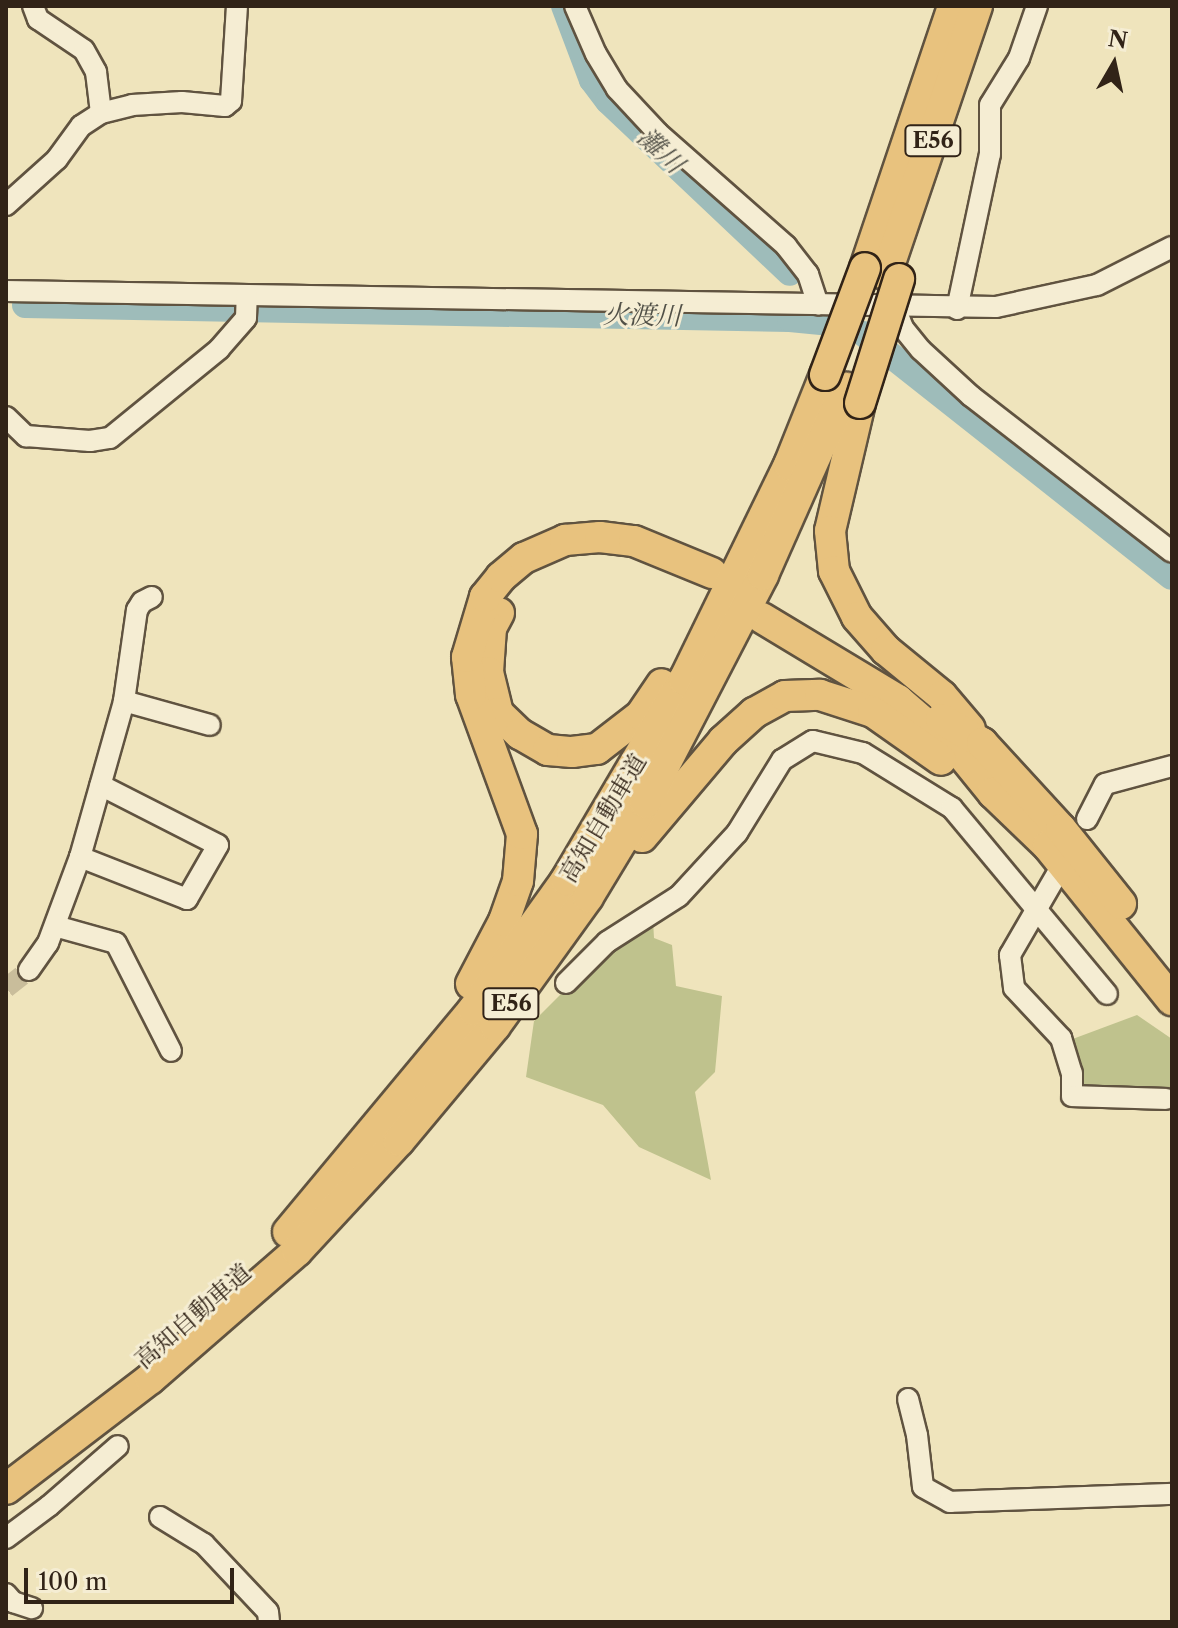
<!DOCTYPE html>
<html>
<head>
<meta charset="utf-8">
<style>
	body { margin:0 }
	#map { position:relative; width:1178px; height:1628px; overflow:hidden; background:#efe4bc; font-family:"Libre Caslon Text","Noto Serif JP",serif }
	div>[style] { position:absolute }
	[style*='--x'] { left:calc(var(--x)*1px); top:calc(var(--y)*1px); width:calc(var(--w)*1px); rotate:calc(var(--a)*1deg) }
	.green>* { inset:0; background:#bfc28d }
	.river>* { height:26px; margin:-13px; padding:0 13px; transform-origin:13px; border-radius:13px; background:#9ebcba }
	.minor-tunnel>* { height:20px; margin-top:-10px; transform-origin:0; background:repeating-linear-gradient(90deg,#c9bd9b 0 20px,transparent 0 30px) }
	.roads { filter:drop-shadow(2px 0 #605340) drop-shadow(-2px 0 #605340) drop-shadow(0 2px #605340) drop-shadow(0 -2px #605340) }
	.minor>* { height:20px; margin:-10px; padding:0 10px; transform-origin:10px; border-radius:10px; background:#f5edd3 }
	.highway>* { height:30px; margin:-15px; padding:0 15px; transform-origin:15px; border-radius:15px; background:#e8c27e }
	.bridges { filter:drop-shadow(2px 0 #312317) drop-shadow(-2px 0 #312317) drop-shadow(0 2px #312317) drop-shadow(0 -2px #312317) }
	.highway-bridge>* { height:30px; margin:-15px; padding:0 15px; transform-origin:15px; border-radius:15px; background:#e8c27e }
	span { translate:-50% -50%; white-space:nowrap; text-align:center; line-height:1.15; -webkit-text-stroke:6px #f5edd3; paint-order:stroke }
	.shield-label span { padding:2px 6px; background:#f5edd3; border:2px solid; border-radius:6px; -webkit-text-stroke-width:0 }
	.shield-label { font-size:22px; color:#312317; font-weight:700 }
	.street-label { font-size:24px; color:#312317 }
	.water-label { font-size:26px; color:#525148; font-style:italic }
	.frame { position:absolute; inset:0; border:8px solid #312317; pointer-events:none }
	.north { position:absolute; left:1074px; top:24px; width:80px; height:80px; -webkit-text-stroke:6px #f5edd3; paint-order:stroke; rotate:9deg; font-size:22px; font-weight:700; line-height:32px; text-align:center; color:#312317 }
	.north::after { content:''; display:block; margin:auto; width:28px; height:36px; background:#312317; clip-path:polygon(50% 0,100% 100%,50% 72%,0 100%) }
	.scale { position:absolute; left:24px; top:1568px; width:210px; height:36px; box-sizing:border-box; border:4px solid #312317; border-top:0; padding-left:10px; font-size:24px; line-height:28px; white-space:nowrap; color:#312317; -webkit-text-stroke:6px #f5edd3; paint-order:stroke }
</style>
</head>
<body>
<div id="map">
	<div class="green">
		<i style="clip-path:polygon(653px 920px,654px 938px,672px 945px,676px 986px,722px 996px,715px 1072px,695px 1092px,711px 1180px,639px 1147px,603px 1105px,526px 1077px,534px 1021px,588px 967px)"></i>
		<i style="clip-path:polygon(1137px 1015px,1172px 1039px,1172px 1091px,1078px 1088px,1070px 1040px)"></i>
	</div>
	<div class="river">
		<i style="--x:564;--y:6;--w:79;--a:69.3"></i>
		<i style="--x:592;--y:80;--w:26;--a:53"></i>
		<i style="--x:608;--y:101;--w:250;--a:43.4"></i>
		<i style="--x:25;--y:305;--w:765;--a:1.05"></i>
		<i style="--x:790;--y:319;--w:62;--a:5.5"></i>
		<i style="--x:864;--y:334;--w:392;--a:38.3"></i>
	</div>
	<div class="minor-tunnel">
		<i style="--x:6;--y:988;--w:29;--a:-38"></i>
	</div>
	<div class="roads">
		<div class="minor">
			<i style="--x:33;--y:6;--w:14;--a:69"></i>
			<i style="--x:38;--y:19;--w:55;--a:34"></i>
			<i style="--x:84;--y:50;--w:25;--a:61"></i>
			<i style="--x:96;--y:72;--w:41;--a:83"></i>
			<i style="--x:575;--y:6;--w:52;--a:66.4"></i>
			<i style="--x:596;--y:54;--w:41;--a:59"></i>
			<i style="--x:617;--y:89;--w:60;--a:47"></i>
			<i style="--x:658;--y:133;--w:171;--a:41.4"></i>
			<i style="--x:786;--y:246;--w:36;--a:52"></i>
			<i style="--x:808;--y:274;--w:32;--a:72"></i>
			<i style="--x:6;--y:205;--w:69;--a:-42"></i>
			<i style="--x:57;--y:159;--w:41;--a:-54"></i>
			<i style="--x:81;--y:126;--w:24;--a:-33"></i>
			<i style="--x:101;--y:113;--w:32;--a:-14"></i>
			<i style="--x:132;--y:105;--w:50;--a:-3.4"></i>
			<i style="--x:182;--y:102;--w:43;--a:5.3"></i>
			<i style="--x:225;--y:106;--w:8;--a:-40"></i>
			<i style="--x:231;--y:101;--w:95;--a:-86.4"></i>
			<i style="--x:6;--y:291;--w:990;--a:0.93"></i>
			<i style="--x:996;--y:307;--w:103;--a:-12.3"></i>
			<i style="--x:1097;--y:285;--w:84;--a:-26.9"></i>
			<i style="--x:895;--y:307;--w:22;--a:69"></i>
			<i style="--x:903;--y:328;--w:28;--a:51"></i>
			<i style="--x:921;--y:350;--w:68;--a:42.6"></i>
			<i style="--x:971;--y:396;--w:254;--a:37.8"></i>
			<i style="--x:957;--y:309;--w:158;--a:-78"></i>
			<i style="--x:990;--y:154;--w:49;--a:-90"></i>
			<i style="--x:990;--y:105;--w:55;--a:-58.3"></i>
			<i style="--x:1019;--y:58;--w:55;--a:-70.9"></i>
			<i style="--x:6;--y:417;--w:28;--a:44"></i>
			<i style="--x:26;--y:436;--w:64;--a:4.5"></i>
			<i style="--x:90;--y:441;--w:20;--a:-9"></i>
			<i style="--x:110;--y:438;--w:141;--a:-39.2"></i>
			<i style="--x:219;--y:349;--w:41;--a:-48.9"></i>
			<i style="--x:246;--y:318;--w:23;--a:-88"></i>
			<i style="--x:124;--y:701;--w:89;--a:15.6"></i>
			<i style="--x:1087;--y:819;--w:39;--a:-63"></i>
			<i style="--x:1105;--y:784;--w:69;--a:-15"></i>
			<i style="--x:80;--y:857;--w:115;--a:21.4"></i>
			<i style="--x:187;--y:899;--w:62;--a:-60.1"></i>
			<i style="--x:218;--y:845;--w:132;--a:-153"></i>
			<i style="--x:1057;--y:874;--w:94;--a:120.1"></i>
			<i style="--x:1010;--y:955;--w:33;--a:83"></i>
			<i style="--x:1014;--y:988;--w:69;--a:46.8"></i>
			<i style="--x:1061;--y:1038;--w:37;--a:73"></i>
			<i style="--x:1072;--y:1073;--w:23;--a:90"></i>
			<i style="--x:1072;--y:1096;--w:94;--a:1.8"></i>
			<i style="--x:55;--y:926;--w:63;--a:15.6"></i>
			<i style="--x:116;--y:943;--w:121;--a:63"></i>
			<i style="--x:29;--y:970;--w:33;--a:-55"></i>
			<i style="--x:48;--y:943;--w:92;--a:-69.6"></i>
			<i style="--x:80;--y:857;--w:162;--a:-74.2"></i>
			<i style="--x:124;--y:701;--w:92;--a:-81.9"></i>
			<i style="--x:137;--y:610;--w:9;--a:-58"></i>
			<i style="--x:142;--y:602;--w:11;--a:-27"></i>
			<i style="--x:566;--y:983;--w:58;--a:-45"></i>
			<i style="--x:607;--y:942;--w:85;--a:-32.6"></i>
			<i style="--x:679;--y:896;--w:86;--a:-47.4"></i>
			<i style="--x:737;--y:833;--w:86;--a:-58.3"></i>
			<i style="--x:782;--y:760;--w:36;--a:-32"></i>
			<i style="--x:813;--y:741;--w:51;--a:13.5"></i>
			<i style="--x:863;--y:753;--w:105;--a:31.7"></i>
			<i style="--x:952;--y:808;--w:242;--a:50.2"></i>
			<i style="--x:908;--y:1399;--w:37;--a:76"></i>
			<i style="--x:917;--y:1435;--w:52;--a:83.4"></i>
			<i style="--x:923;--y:1487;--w:31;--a:29"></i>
			<i style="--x:950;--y:1502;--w:222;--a:-2.1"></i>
			<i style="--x:160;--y:1517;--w:52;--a:31.5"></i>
			<i style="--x:204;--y:1544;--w:93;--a:46.7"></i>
			<i style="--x:268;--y:1612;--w:10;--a:84"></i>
			<i style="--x:6;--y:1538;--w:54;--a:-36.7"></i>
			<i style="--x:49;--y:1506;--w:91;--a:-41"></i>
			<i style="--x:6;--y:1594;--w:11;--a:49"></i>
			<i style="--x:13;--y:1602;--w:20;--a:18"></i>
		</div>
		<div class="highway">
			<i style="--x:865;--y:268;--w:276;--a:-71.4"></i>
			<i style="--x:886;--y:275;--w:284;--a:-71.3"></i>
			<i style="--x:860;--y:403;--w:131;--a:103.2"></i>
			<i style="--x:830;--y:531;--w:40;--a:84.3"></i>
			<i style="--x:834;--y:571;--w:51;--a:63.4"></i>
			<i style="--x:857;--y:617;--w:44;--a:48.7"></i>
			<i style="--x:886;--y:650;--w:72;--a:39.4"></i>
			<i style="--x:942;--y:696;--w:43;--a:49.7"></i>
			<i style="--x:499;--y:613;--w:17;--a:118"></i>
			<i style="--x:491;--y:628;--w:44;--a:93.9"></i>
			<i style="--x:488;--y:672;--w:42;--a:76.3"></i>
			<i style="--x:498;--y:713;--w:30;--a:44"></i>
			<i style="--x:520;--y:734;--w:32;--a:30"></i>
			<i style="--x:548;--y:750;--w:24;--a:5"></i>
			<i style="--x:572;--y:752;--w:25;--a:-7"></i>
			<i style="--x:597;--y:749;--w:56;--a:-37.7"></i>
			<i style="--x:641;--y:715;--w:37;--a:-56"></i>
			<i style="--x:762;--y:618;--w:159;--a:31.1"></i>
			<i style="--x:898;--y:700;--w:86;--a:40.7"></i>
			<i style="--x:963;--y:756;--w:48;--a:51"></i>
			<i style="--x:993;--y:793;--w:76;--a:43.9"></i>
			<i style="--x:1048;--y:846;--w:198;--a:51.2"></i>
			<i style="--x:941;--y:719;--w:48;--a:30.3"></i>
			<i style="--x:982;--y:743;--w:117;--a:47.4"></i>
			<i style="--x:1061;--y:829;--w:96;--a:51.3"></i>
			<i style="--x:642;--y:837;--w:126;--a:-49.8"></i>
			<i style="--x:723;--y:741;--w:42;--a:-42.1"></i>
			<i style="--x:754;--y:713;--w:35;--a:-29"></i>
			<i style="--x:785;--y:696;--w:35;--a:-2"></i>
			<i style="--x:820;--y:695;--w:56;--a:17.8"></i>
			<i style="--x:873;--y:712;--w:83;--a:35.2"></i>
			<i style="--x:471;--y:984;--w:71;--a:-62.4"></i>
			<i style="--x:504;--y:921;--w:42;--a:-70.7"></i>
			<i style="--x:518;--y:881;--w:47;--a:-85.1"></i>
			<i style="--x:522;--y:834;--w:148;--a:-110.1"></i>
			<i style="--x:471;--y:695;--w:38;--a:-96"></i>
			<i style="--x:467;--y:657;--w:63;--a:-73.3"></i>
			<i style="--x:485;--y:597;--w:26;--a:-51"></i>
			<i style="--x:501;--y:577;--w:30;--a:-40"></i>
			<i style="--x:524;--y:558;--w:45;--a:-23.7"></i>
			<i style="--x:565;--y:540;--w:35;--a:-5"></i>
			<i style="--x:600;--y:537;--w:34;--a:7"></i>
			<i style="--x:634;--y:541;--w:84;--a:22.3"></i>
			<i style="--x:288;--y:1232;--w:289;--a:-50.2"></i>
			<i style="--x:473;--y:1010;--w:160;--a:-54.4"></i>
			<i style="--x:566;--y:880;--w:232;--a:-59.5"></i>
			<i style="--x:684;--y:680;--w:239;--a:-64"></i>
			<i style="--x:789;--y:465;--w:97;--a:-68.2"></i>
			<i style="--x:6;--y:1489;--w:181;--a:-37.4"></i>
			<i style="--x:150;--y:1379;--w:195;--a:-41"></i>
			<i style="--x:297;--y:1251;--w:150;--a:-47.2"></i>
			<i style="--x:399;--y:1141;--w:150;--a:-50.1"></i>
			<i style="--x:495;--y:1026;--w:159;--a:-54.2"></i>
			<i style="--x:588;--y:897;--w:110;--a:-58.8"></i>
			<i style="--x:645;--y:803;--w:257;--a:-62.6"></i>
			<i style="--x:763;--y:575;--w:205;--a:-66.1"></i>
		</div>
	</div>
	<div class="bridges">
		<div class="highway-bridge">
			<i style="--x:825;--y:375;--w:114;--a:-69.5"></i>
			<i style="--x:860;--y:403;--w:130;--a:-72.5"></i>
		</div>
	</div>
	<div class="shield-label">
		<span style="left:933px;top:141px">E56</span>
		<span style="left:511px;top:1004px">E56</span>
	</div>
	<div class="street-label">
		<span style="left:603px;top:818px;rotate:-59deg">高知自動車道</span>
		<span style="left:193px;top:1316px;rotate:-41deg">高知自動車道</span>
	</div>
	<div class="water-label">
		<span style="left:660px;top:151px;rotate:43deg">灘川</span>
		<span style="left:642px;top:316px;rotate:1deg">火渡川</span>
	</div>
	<div class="frame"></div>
	<div class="north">N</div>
	<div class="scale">100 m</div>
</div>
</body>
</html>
